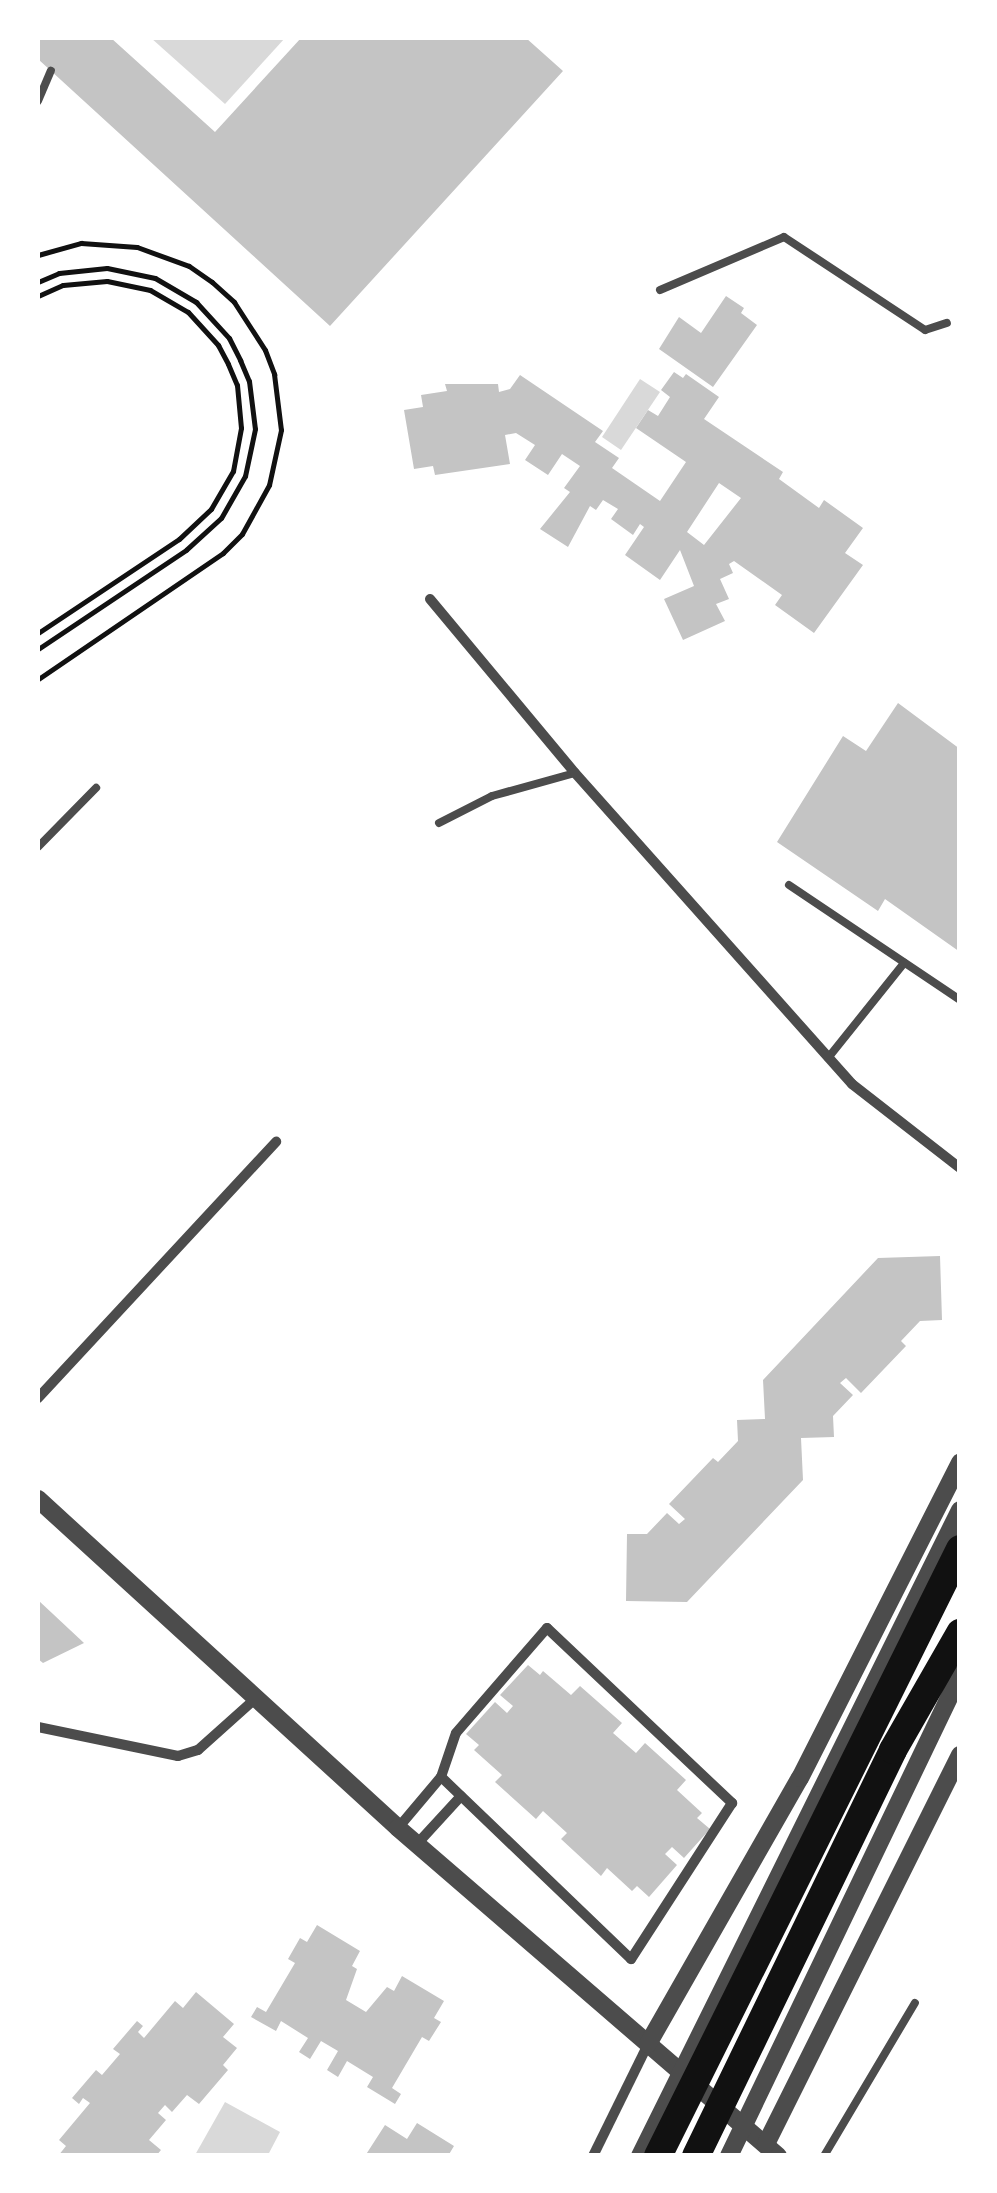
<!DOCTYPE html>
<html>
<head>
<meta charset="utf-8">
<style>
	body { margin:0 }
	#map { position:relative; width:997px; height:2193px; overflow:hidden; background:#fff; font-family:Spectral,serif }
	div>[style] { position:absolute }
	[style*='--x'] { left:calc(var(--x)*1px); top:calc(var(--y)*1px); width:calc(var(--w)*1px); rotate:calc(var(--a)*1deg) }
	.water>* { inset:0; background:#d9d9d9 }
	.building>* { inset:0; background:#c4c4c4 }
	.path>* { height:5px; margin:-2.5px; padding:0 2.5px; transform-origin:2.5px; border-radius:2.5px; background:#111 }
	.service>* { height:8px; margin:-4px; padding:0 4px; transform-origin:4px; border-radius:4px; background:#4c4c4c }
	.minor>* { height:10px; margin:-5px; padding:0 5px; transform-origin:5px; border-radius:5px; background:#4c4c4c }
	.tertiary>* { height:18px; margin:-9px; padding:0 9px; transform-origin:9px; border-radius:9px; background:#4c4c4c }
	.motorway>* { height:28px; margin:-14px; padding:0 14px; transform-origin:14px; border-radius:14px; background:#111 }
	span { translate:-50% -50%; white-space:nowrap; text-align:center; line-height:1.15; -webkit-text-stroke:8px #fff; paint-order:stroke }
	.frame { position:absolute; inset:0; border:40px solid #fff; pointer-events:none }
</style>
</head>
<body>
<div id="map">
	<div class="water">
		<i style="clip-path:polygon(151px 38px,285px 38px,225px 104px)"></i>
		<i style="clip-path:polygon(640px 379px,660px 392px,621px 450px,602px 437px)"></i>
		<i style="clip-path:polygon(225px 2102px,280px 2132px,268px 2155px,195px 2155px)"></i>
	</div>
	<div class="building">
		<i style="clip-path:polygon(38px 38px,111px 38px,215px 132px,301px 38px,526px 38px,563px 71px,330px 326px,38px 59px)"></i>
		<i style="clip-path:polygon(726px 296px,744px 308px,741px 313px,757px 325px,713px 387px,659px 349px,679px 317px,701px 333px)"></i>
		<i style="clip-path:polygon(evenodd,674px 372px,683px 378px,686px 374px,719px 397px,704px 419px,783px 472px,779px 479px,819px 508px,824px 500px,863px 528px,845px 553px,863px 565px,814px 633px,775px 605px,782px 595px,734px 561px,729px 564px,733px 573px,720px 579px,729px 599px,716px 604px,725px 621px,683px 640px,664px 599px,694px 586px,680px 550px,660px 580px,625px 555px,644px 527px,640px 524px,633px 535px,611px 519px,618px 509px,603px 500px,596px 510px,590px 506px,568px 547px,540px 529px,570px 492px,564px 488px,580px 466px,562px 454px,548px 475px,525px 460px,535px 445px,516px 433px,505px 435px,510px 464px,435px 475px,433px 466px,414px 469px,404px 410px,423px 407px,421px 395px,447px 391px,445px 384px,498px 384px,499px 392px,510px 389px,520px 375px,603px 431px,595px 442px,619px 458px,612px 468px,660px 501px,686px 462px,636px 428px,648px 410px,658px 416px,670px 397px,661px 390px,674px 372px,719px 483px,741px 498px,704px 545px,687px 532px,719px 483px)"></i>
		<i style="clip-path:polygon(898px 703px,960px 749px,960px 952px,885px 899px,878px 911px,777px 842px,843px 736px,866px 751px)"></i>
		<i style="clip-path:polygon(940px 1256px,942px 1320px,920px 1321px,901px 1341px,906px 1346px,861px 1393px,846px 1378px,840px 1383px,853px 1395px,833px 1416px,834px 1437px,801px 1438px,803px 1480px,687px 1602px,626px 1601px,627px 1534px,647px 1534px,667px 1513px,679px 1524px,685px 1519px,669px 1504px,713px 1458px,718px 1462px,738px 1441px,737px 1420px,765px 1419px,763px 1380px,878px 1258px)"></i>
		<i style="clip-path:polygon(38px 1600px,84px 1643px,43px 1663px,38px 1659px)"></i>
		<i style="clip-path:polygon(528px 1665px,540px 1675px,543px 1671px,571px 1695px,580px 1686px,622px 1723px,613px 1733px,636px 1753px,645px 1743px,686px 1780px,677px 1790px,702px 1813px,697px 1818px,710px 1829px,684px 1858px,672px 1847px,665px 1854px,677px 1865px,649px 1897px,637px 1886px,632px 1891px,607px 1868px,601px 1876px,561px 1839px,567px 1833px,543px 1811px,536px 1819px,495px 1782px,502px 1775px,474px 1750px,479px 1745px,466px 1734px,495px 1702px,507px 1713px,513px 1706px,500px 1695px)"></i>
		<i style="clip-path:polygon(317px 1925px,360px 1951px,352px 1966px,357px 1969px,346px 2000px,366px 2012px,387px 1987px,394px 1991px,402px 1976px,444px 2001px,434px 2018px,441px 2022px,429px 2041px,422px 2037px,392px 2088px,401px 2094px,395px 2104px,367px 2087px,373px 2077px,347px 2061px,338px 2077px,327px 2070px,338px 2051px,321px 2041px,310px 2059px,299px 2052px,308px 2038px,281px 2021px,276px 2031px,251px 2017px,257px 2007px,266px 2012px,295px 1963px,288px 1959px,300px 1938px,307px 1942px)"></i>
		<i style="clip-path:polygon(196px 1992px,234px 2024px,223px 2037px,237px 2048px,223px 2065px,228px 2070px,199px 2104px,187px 2095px,172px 2112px,165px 2105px,158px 2113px,166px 2120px,149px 2140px,161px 2150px,156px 2156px,58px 2156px,66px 2146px,59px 2140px,90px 2103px,83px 2098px,79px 2104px,72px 2098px,96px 2070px,102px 2075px,120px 2054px,113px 2049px,137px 2021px,143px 2026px,138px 2032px,144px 2038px,175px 2001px,183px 2008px)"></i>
		<i style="clip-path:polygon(417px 2123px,454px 2146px,448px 2156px,365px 2156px,385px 2125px,407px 2139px)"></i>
	</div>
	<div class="path">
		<i style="--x:38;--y:255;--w:45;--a:-15.6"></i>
		<i style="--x:81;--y:243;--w:56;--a:4.1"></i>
		<i style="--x:137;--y:247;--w:55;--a:20.1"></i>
		<i style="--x:189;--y:266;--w:28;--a:35"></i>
		<i style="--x:212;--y:282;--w:30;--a:42"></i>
		<i style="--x:234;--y:302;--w:57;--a:57.1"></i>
		<i style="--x:265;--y:350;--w:26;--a:69"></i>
		<i style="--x:274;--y:374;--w:56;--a:82.9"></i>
		<i style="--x:281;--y:430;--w:56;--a:102.3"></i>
		<i style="--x:269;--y:485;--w:56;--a:118.9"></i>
		<i style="--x:242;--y:534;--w:27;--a:135"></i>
		<i style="--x:223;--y:553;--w:224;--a:145.7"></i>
		<i style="--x:38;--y:282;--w:23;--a:-23"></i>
		<i style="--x:59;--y:273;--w:48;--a:-5.9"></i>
		<i style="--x:107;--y:268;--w:49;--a:11.8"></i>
		<i style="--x:155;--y:278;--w:48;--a:30.3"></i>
		<i style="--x:196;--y:302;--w:49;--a:47.5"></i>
		<i style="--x:229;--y:338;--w:25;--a:63"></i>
		<i style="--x:240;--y:360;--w:23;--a:67"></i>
		<i style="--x:249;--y:381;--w:48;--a:82.9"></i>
		<i style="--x:255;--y:429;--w:48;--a:102"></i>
		<i style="--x:245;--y:476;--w:48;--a:119.7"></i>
		<i style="--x:221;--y:518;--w:47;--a:137.6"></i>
		<i style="--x:186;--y:550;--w:178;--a:146.2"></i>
		<i style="--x:38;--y:296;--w:27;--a:-24"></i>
		<i style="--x:63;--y:285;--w:44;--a:-5.2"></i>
		<i style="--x:107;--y:281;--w:44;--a:11.8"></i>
		<i style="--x:150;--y:290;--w:44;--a:30.1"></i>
		<i style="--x:188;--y:312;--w:45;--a:47.7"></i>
		<i style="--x:218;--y:345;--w:21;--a:62"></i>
		<i style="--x:228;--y:364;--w:23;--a:67"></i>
		<i style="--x:237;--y:385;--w:43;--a:84.7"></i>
		<i style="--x:241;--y:428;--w:44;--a:100.5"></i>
		<i style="--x:233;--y:471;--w:44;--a:120.1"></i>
		<i style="--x:211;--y:509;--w:44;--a:136.8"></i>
		<i style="--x:179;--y:539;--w:169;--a:146.3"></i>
	</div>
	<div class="service">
		<i style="--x:38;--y:101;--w:33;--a:-67"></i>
		<i style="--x:660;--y:290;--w:135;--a:-23.1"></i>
		<i style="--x:784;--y:237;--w:169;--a:33.4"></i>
		<i style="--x:925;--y:330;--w:23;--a:-18"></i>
		<i style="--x:439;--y:823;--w:59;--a:-27"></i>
		<i style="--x:492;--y:796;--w:86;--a:-15.5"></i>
		<i style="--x:38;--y:847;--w:83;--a:-45.5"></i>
		<i style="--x:789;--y:885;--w:206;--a:33.9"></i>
		<i style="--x:828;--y:1058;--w:122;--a:-51.3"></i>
		<i style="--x:824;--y:2156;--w:178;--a:-59.3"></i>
	</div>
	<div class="minor">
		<i style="--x:430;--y:599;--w:226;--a:50.2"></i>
		<i style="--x:575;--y:773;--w:416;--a:48.3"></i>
		<i style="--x:852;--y:1084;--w:137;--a:37.9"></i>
		<i style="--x:38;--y:1398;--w:350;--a:-47.1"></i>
		<i style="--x:547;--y:1628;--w:255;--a:43.4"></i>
		<i style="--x:732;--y:1803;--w:186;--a:122.9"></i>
		<i style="--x:631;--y:1959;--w:263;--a:-136.2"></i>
		<i style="--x:441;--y:1777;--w:46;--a:-71.2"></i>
		<i style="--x:456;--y:1733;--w:139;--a:-49.1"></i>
		<i style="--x:38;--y:1727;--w:143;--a:11.7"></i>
		<i style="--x:178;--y:1756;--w:21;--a:-17"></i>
		<i style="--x:198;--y:1750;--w:75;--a:-41.8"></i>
		<i style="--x:398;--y:1828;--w:67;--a:-49.9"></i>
		<i style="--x:417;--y:1844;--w:65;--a:-47.5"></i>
		<i style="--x:593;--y:2156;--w:125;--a:-63.8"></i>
	</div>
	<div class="tertiary">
		<i style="--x:38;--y:1499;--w:488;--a:42.4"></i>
		<i style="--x:398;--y:1828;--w:502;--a:40.8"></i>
		<i style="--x:648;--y:2044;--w:306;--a:-60.3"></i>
		<i style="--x:800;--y:1778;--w:354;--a:-63.1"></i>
		<i style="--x:766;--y:2144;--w:435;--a:-63.5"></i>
		<i style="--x:640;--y:2156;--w:721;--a:-63.65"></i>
		<i style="--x:729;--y:2156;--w:534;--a:-64.35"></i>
	</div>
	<div class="motorway">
		<i style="--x:658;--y:2156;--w:678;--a:-63.55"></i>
		<i style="--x:696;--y:2156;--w:451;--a:-64.1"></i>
		<i style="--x:893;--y:1750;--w:135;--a:-60.2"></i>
	</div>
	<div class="frame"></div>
</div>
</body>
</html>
